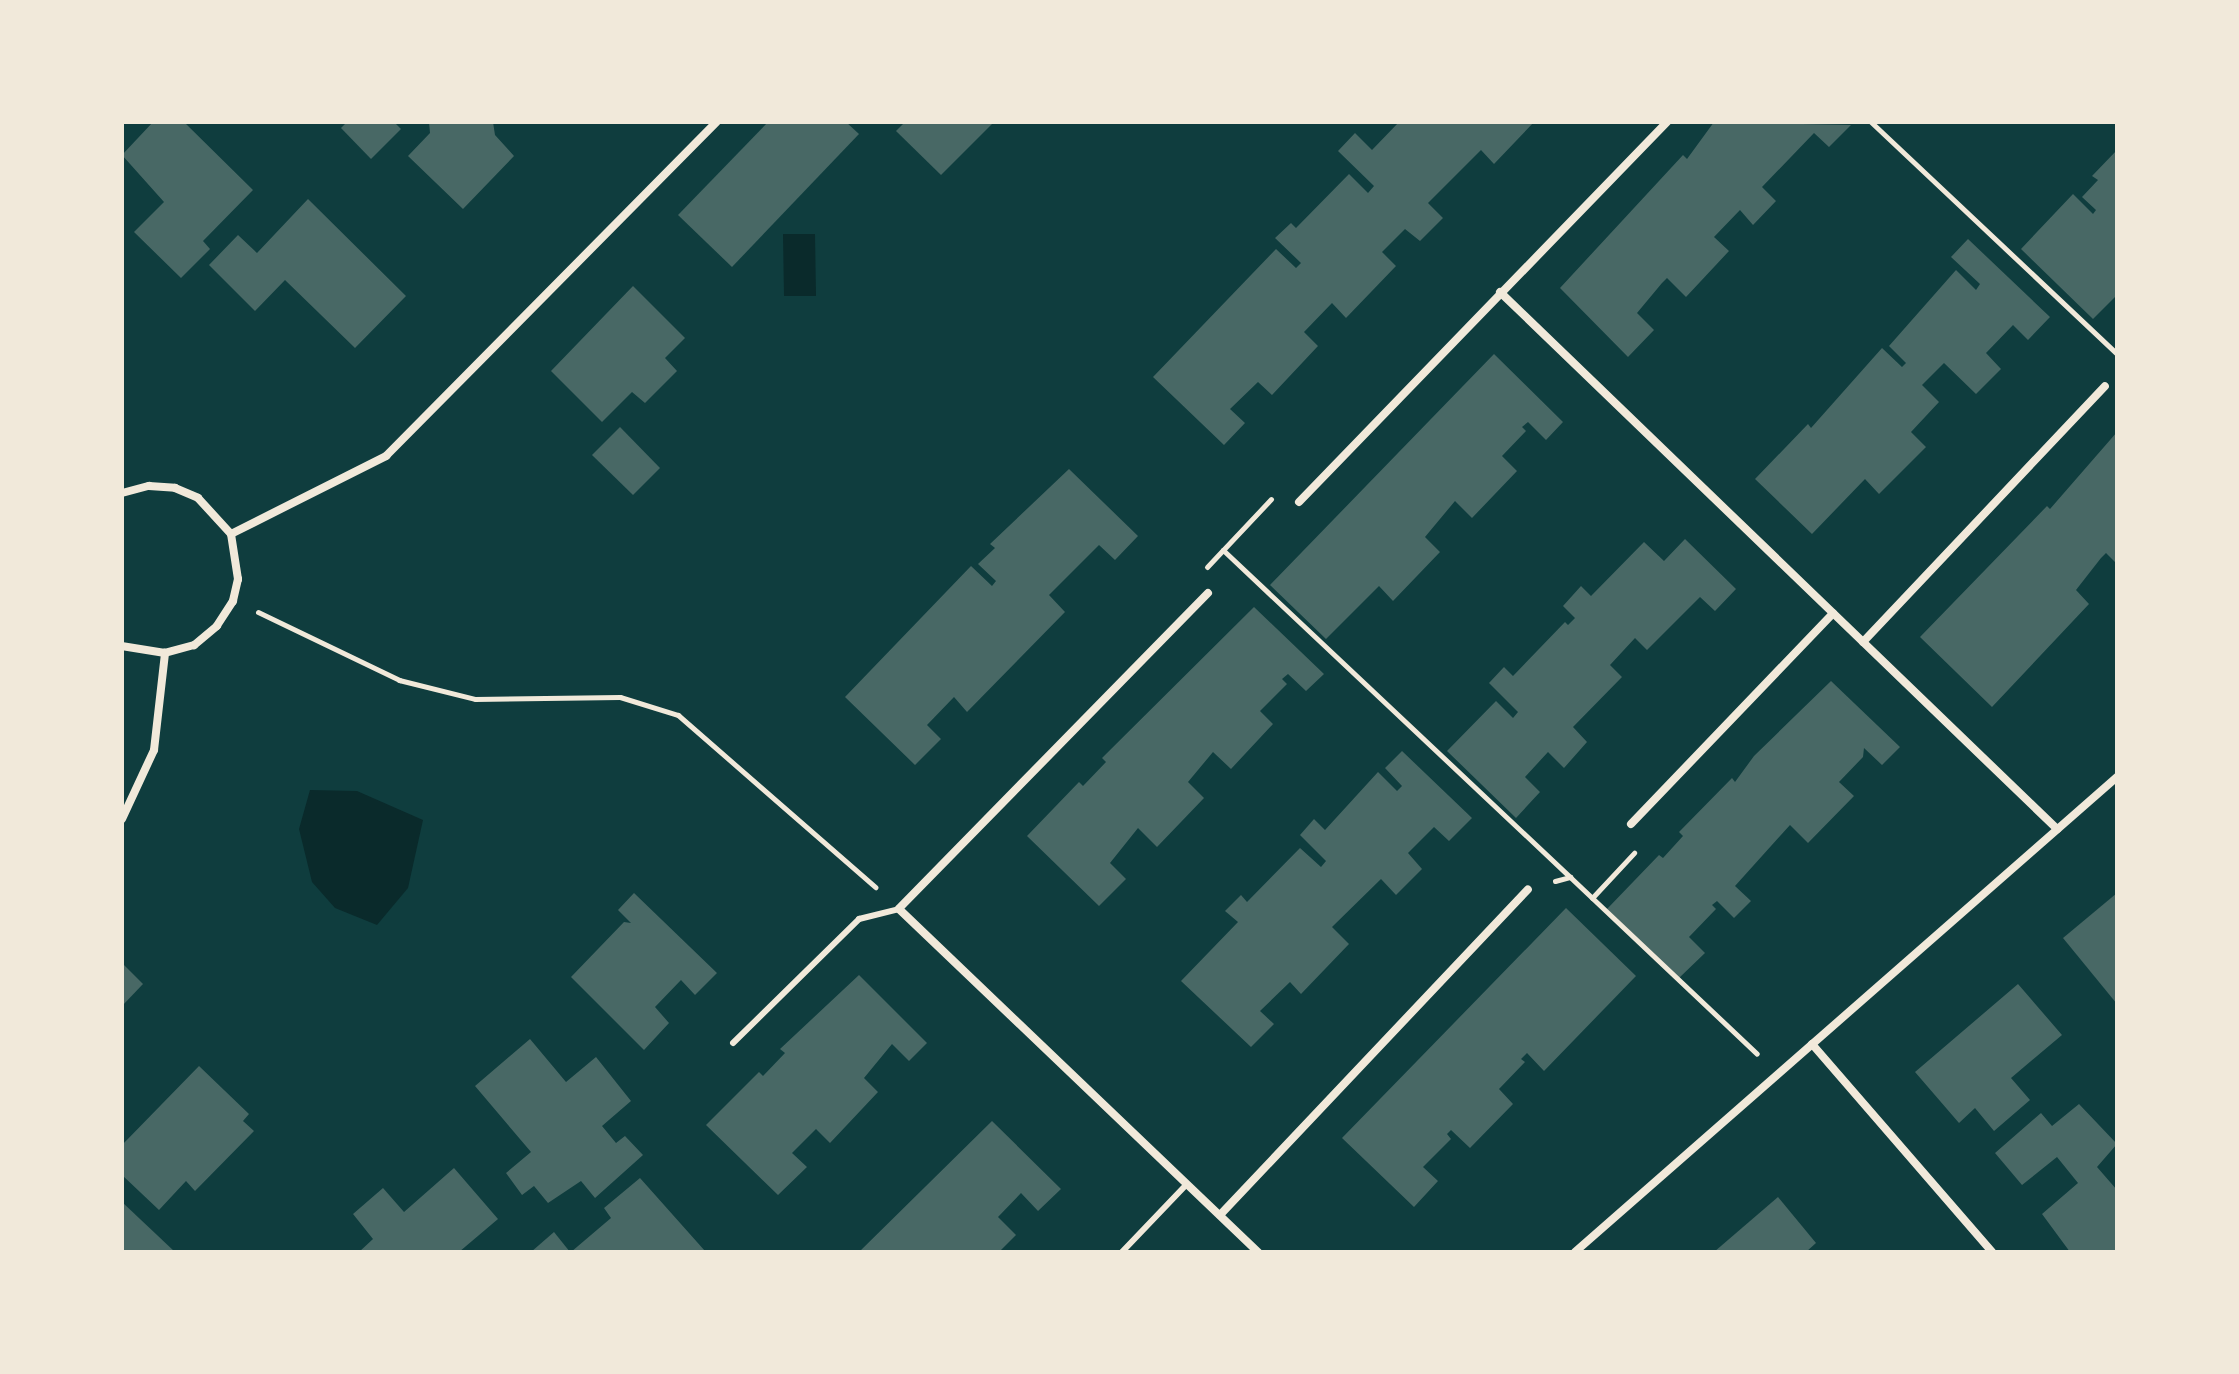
<!DOCTYPE html>
<html>
<head>
<meta charset="utf-8">
<style>
	body { margin:0 }
	#map { position:relative; width:2239px; height:1374px; overflow:hidden; background:#0f3d3e; font-family:"Source Serif 4",serif }
	div>[style] { position:absolute }
	[style*='--x'] { left:calc(var(--x)*1px); top:calc(var(--y)*1px); width:calc(var(--w)*1px); rotate:calc(var(--a)*1deg) }
	.water>* { inset:0; background:#0a2a2b }
	.building>* { inset:0; background:#486865 }
	.path>* { height:5px; margin:-2.5px; padding:0 2.5px; transform-origin:2.5px; border-radius:2.5px; background:#f1e9da }
	.service>* { height:6px; margin:-3px; padding:0 3px; transform-origin:3px; border-radius:3px; background:#f1e9da }
	.minor>* { height:8px; margin:-4px; padding:0 4px; transform-origin:4px; border-radius:4px; background:#f1e9da }
	span { translate:-50% -50%; white-space:nowrap; text-align:center; line-height:1.15; -webkit-text-stroke:6px #f1e9da; paint-order:stroke }
	.frame { position:absolute; inset:0; border:124px solid #f1e9da; pointer-events:none }
</style>
</head>
<body>
<div id="map">
	<div class="water">
		<i style="clip-path:polygon(783px 234px,815px 234px,816px 296px,784px 296px)"></i>
		<i style="clip-path:polygon(310px 790px,357px 791px,423px 820px,408px 888px,377px 925px,335px 908px,312px 882px,299px 829px)"></i>
	</div>
	<div class="building">
		<i style="clip-path:polygon(153px 122px,184px 122px,253px 190px,203px 241px,210px 249px,181px 278px,134px 232px,164px 202px,122px 155px)"></i>
		<i style="clip-path:polygon(347px 122px,394px 122px,401px 129px,371px 159px,341px 128px)"></i>
		<i style="clip-path:polygon(429px 122px,493px 122px,495px 135px,514px 156px,463px 209px,408px 156px,430px 133px)"></i>
		<i style="clip-path:polygon(768px 122px,846px 122px,859px 134px,732px 267px,678px 215px)"></i>
		<i style="clip-path:polygon(905px 122px,994px 122px,941px 175px,896px 131px)"></i>
		<i style="clip-path:polygon(1399px 122px,1534px 122px,1494px 164px,1481px 150px,1428px 203px,1443px 218px,1420px 241px,1405px 229px,1382px 252px,1396px 266px,1346px 318px,1332px 303px,1304px 332px,1318px 346px,1272px 395px,1258px 382px,1230px 409px,1245px 423px,1224px 445px,1153px 377px,1276px 249px,1296px 268px,1301px 263px,1275px 238px,1291px 223px,1296px 228px,1349px 174px,1368px 193px,1374px 186px,1338px 151px,1355px 133px,1372px 150px)"></i>
		<i style="clip-path:polygon(1714px 122px,1851px 125px,1829px 147px,1814px 133px,1762px 187px,1776px 201px,1753px 225px,1740px 210px,1714px 237px,1729px 251px,1686px 297px,1667px 278px,1662px 283px,1637px 313px,1654px 330px,1628px 357px,1560px 288px,1683px 155px,1687px 159px)"></i>
		<i style="clip-path:polygon(2117px 150px,2117px 295px,2093px 319px,2021px 249px,2073px 194px,2093px 214px,2096px 210px,2082px 197px,2098px 180px,2092px 176px)"></i>
		<i style="clip-path:polygon(308px 199px,406px 296px,355px 348px,285px 280px,255px 311px,209px 265px,238px 235px,257px 253px)"></i>
		<i style="clip-path:polygon(1968px 239px,2050px 317px,2028px 340px,2013px 325px,1986px 353px,2001px 369px,1976px 394px,1944px 363px,1922px 385px,1939px 402px,1911px 432px,1926px 447px,1879px 494px,1865px 479px,1812px 534px,1755px 479px,1808px 424px,1811px 428px,1882px 348px,1902px 367px,1906px 363px,1889px 346px,1956px 270px,1976px 290px,1980px 284px,1951px 257px)"></i>
		<i style="clip-path:polygon(633px 286px,685px 338px,665px 358px,677px 371px,645px 403px,632px 392px,602px 422px,551px 371px)"></i>
		<i style="clip-path:polygon(1494px 354px,1563px 422px,1546px 440px,1528px 422px,1522px 427px,1526px 431px,1502px 456px,1517px 471px,1472px 518px,1455px 501px,1425px 537px,1440px 552px,1393px 601px,1379px 586px,1326px 639px,1270px 585px)"></i>
		<i style="clip-path:polygon(620px 427px,660px 468px,633px 495px,592px 455px)"></i>
		<i style="clip-path:polygon(2117px 432px,2117px 564px,2106px 553px,2101px 558px,2076px 590px,2089px 604px,1992px 707px,1920px 637px,2047px 506px,2050px 509px)"></i>
		<i style="clip-path:polygon(1069px 469px,1138px 536px,1115px 560px,1099px 545px,1049px 595px,1065px 612px,967px 712px,954px 697px,927px 725px,941px 739px,915px 765px,845px 697px,971px 566px,992px 586px,996px 581px,978px 564px,995px 548px,990px 544px)"></i>
		<i style="clip-path:polygon(1685px 539px,1736px 589px,1715px 611px,1700px 597px,1647px 650px,1635px 638px,1610px 665px,1622px 677px,1573px 727px,1587px 742px,1564px 768px,1548px 752px,1525px 777px,1540px 792px,1516px 818px,1447px 751px,1496px 701px,1513px 718px,1518px 712px,1489px 683px,1504px 667px,1513px 676px,1565px 622px,1568px 625px,1575px 618px,1563px 606px,1581px 586px,1591px 596px,1644px 542px,1664px 561px)"></i>
		<i style="clip-path:polygon(1254px 607px,1324px 674px,1306px 691px,1288px 674px,1282px 679px,1287px 684px,1260px 711px,1273px 724px,1231px 769px,1213px 752px,1188px 782px,1204px 798px,1157px 847px,1138px 828px,1110px 863px,1126px 879px,1099px 906px,1027px 836px,1079px 782px,1083px 786px,1106px 762px,1102px 758px)"></i>
		<i style="clip-path:polygon(1831px 681px,1900px 747px,1882px 765px,1864px 748px,1863px 757px,1839px 782px,1854px 796px,1808px 843px,1790px 825px,1735px 886px,1751px 901px,1734px 918px,1717px 901px,1712px 905px,1716px 909px,1689px 937px,1705px 953px,1679px 978px,1607px 909px,1659px 855px,1663px 858px,1683px 836px,1679px 832px,1732px 778px,1735px 782px,1754px 756px)"></i>
		<i style="clip-path:polygon(1402px 751px,1472px 818px,1449px 841px,1434px 827px,1408px 853px,1422px 869px,1396px 895px,1381px 879px,1332px 927px,1349px 944px,1301px 994px,1290px 982px,1260px 1011px,1274px 1024px,1251px 1047px,1181px 981px,1238px 922px,1225px 911px,1241px 895px,1247px 902px,1300px 848px,1321px 867px,1326px 861px,1300px 835px,1314px 819px,1325px 830px,1378px 772px,1397px 791px,1402px 786px,1385px 768px)"></i>
		<i style="clip-path:polygon(634px 893px,717px 973px,695px 995px,681px 980px,655px 1007px,669px 1023px,644px 1050px,571px 977px,624px 922px,631px 923px,618px 910px)"></i>
		<i style="clip-path:polygon(2117px 893px,2117px 1004px,2063px 938px)"></i>
		<i style="clip-path:polygon(1566px 908px,1636px 976px,1544px 1071px,1527px 1053px,1521px 1059px,1525px 1062px,1499px 1089px,1513px 1104px,1470px 1148px,1451px 1130px,1447px 1134px,1451px 1139px,1423px 1167px,1438px 1181px,1414px 1207px,1342px 1138px)"></i>
		<i style="clip-path:polygon(122px 963px,143px 984px,122px 1006px)"></i>
		<i style="clip-path:polygon(859px 975px,927px 1043px,909px 1061px,892px 1044px,864px 1078px,878px 1092px,830px 1143px,816px 1129px,792px 1153px,807px 1167px,778px 1195px,706px 1125px,759px 1072px,763px 1076px,785px 1053px,780px 1049px)"></i>
		<i style="clip-path:polygon(2018px 984px,2062px 1035px,2011px 1078px,2030px 1100px,1994px 1131px,1975px 1108px,1959px 1123px,1915px 1072px)"></i>
		<i style="clip-path:polygon(530px 1039px,566px 1082px,596px 1057px,631px 1101px,602px 1126px,616px 1143px,625px 1136px,643px 1155px,595px 1198px,581px 1181px,548px 1203px,534px 1186px,522px 1195px,506px 1173px,531px 1152px,475px 1086px)"></i>
		<i style="clip-path:polygon(199px 1066px,249px 1114px,243px 1121px,254px 1131px,195px 1191px,186px 1181px,159px 1210px,122px 1175px,122px 1145px)"></i>
		<i style="clip-path:polygon(2079px 1104px,2117px 1144px,2097px 1167px,2117px 1190px,2117px 1252px,2070px 1252px,2042px 1214px,2078px 1183px,2057px 1157px,2022px 1185px,1995px 1153px,2041px 1113px,2052px 1126px)"></i>
		<i style="clip-path:polygon(992px 1121px,1061px 1189px,1038px 1211px,1021px 1193px,998px 1217px,1016px 1235px,999px 1252px,859px 1252px)"></i>
		<i style="clip-path:polygon(454px 1168px,498px 1219px,459px 1252px,359px 1252px,373px 1239px,353px 1214px,383px 1188px,404px 1212px)"></i>
		<i style="clip-path:polygon(640px 1178px,705px 1251px,571px 1252px,611px 1218px,604px 1208px)"></i>
		<i style="clip-path:polygon(1778px 1197px,1816px 1243px,1806px 1252px,1714px 1252px)"></i>
		<i style="clip-path:polygon(122px 1202px,175px 1252px,122px 1252px)"></i>
		<i style="clip-path:polygon(554px 1232px,570px 1252px,531px 1252px)"></i>
	</div>
	<div class="path">
		<i style="--x:1871;--y:122;--w:338;--a:43.3"></i>
		<i style="--x:1223;--y:550;--w:70;--a:-46.7"></i>
		<i style="--x:1207;--y:567;--w:23;--a:-47"></i>
		<i style="--x:1223;--y:550;--w:477;--a:43.3"></i>
		<i style="--x:258;--y:612;--w:157;--a:25.7"></i>
		<i style="--x:399;--y:680;--w:78;--a:14"></i>
		<i style="--x:475;--y:699;--w:145;--a:-0.8"></i>
		<i style="--x:620;--y:697;--w:61;--a:17.2"></i>
		<i style="--x:678;--y:715;--w:262;--a:41.1"></i>
		<i style="--x:1555;--y:881;--w:16;--a:-15"></i>
		<i style="--x:1570;--y:877;--w:257;--a:43.4"></i>
		<i style="--x:1592;--y:898;--w:62;--a:-47"></i>
	</div>
	<div class="service">
		<i style="--x:733;--y:1043;--w:177;--a:-44.5"></i>
		<i style="--x:859;--y:919;--w:41;--a:-14"></i>
		<i style="--x:1122;--y:1252;--w:94;--a:-46.3"></i>
	</div>
	<div class="minor">
		<i style="--x:1500;--y:292;--w:774;--a:43.95"></i>
		<i style="--x:122;--y:493;--w:28;--a:-15"></i>
		<i style="--x:149;--y:486;--w:26;--a:4"></i>
		<i style="--x:175;--y:488;--w:25;--a:23"></i>
		<i style="--x:198;--y:498;--w:49;--a:47.5"></i>
		<i style="--x:231;--y:534;--w:46;--a:81.2"></i>
		<i style="--x:238;--y:579;--w:23;--a:103"></i>
		<i style="--x:233;--y:601;--w:30;--a:123"></i>
		<i style="--x:217;--y:626;--w:30;--a:140"></i>
		<i style="--x:194;--y:645;--w:30;--a:165"></i>
		<i style="--x:165;--y:653;--w:44;--a:-170.8"></i>
		<i style="--x:1299;--y:502;--w:529;--a:-45.92"></i>
		<i style="--x:231;--y:534;--w:174;--a:-26.7"></i>
		<i style="--x:386;--y:456;--w:470;--a:-45.3"></i>
		<i style="--x:1208;--y:593;--w:442;--a:134.4"></i>
		<i style="--x:899;--y:909;--w:497;--a:43.7"></i>
		<i style="--x:1863;--y:642;--w:352;--a:-46.6"></i>
		<i style="--x:122;--y:819;--w:76;--a:-65.1"></i>
		<i style="--x:154;--y:750;--w:98;--a:-83.5"></i>
		<i style="--x:1631;--y:824;--w:292;--a:-46.2"></i>
		<i style="--x:1812;--y:1044;--w:275;--a:49.1"></i>
		<i style="--x:1220;--y:1215;--w:448;--a:-46.6"></i>
		<i style="--x:1575;--y:1252;--w:721;--a:-41.23"></i>
	</div>
	<div class="frame"></div>
</div>
</body>
</html>
